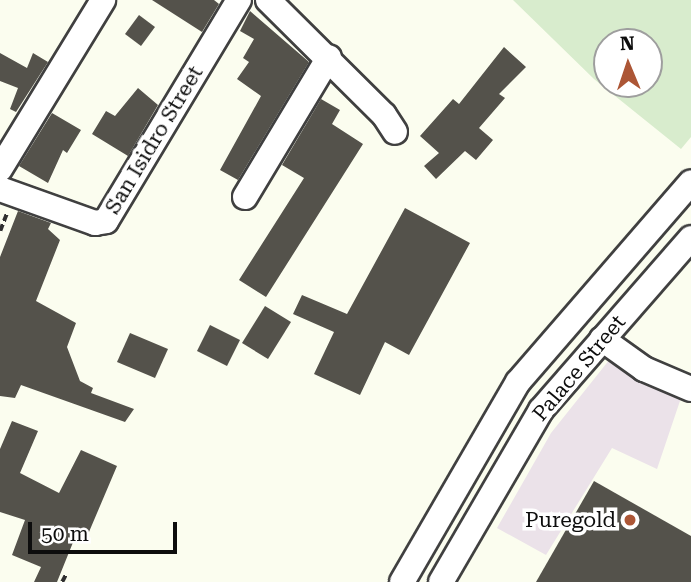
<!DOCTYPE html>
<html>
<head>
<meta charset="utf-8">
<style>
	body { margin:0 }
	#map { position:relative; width:691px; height:582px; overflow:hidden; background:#fbfdef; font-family:"Roboto Serif",serif }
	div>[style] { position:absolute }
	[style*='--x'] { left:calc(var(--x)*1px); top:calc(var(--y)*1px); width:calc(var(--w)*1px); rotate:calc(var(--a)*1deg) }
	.industrial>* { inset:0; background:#ebe2e9 }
	.pitch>* { inset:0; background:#d8eccd }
	.building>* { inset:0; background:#54524b }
	.path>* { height:3.5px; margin-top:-1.75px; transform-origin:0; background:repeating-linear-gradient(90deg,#2f2f2f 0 7px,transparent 0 10.5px) }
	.roads { filter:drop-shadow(2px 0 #404040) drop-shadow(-2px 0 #404040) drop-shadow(0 2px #404040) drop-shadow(0 -2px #404040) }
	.minor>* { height:24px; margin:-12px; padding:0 12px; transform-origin:12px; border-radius:12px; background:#fff }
	.dots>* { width:19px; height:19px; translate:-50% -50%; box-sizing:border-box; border:4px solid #fff; border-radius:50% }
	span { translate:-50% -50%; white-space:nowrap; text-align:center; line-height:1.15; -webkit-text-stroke:7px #fff; paint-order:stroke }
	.street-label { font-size:21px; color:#0d0d0d }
	.poi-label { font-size:21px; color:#0d0d0d }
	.right { translate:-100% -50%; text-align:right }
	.north { position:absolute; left:593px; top:28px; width:70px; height:70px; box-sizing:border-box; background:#fff; border:2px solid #9e9e9e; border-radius:50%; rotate:358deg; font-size:19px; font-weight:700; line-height:28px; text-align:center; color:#0d0d0d }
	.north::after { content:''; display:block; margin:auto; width:24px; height:32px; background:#ac5636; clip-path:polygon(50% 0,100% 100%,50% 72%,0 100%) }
	.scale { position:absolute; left:28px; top:522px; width:149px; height:32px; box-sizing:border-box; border:4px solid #0d0d0d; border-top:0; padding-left:9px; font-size:21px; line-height:24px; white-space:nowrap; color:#0d0d0d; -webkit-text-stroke:5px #fff; paint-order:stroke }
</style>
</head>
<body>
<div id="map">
	<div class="industrial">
		<i style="clip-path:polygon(610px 359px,682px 395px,657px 469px,612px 448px,546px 555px,497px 528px,551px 433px)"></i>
	</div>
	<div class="pitch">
		<i style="clip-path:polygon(evenodd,513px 0,691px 0,691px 137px,681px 149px,594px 79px,513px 0,607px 42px,649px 42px,649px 84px,607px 84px,607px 42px)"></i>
	</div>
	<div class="building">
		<i style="clip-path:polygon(152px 0,214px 0,219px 4px,202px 32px)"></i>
		<i style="clip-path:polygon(250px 11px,309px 62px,238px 180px,220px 170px,261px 96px,237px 79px,249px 62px,243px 58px,254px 39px,240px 31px)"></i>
		<i style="clip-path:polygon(139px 15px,155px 27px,141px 46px,125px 34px)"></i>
		<i style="clip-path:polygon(504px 47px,526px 67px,499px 94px,505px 98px,479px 128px,493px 140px,476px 160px,465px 151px,436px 179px,424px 166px,439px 153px,420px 136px,453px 99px,459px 104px)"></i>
		<i style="clip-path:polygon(0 53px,27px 68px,33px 53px,48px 62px,16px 112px,10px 109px,18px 88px,0 81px)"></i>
		<i style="clip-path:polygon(138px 88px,158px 105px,128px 156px,92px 134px,106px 111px,115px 116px)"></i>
		<i style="clip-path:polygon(321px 99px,340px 110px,332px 124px,363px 144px,266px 297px,239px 280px,304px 178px,282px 165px)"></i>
		<i style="clip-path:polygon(52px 113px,81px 130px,67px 153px,63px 150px,48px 183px,19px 166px)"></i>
		<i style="clip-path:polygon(405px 208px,470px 243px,409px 355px,385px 342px,360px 395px,314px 374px,334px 332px,293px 314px,302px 295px,347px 314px)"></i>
		<i style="clip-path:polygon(18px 211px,51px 223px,48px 229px,60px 240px,36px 301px,76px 323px,67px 347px,80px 381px,93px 388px,91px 393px,134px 409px,125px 422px,21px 385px,15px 398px,0 396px,0 257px)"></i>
		<i style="clip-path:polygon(265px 306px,291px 322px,268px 359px,242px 343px)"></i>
		<i style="clip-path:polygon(210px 325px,240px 340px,227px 366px,197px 351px)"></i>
		<i style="clip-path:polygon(130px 333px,168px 349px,155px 378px,117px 362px)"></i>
		<i style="clip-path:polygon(12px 421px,38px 431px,20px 473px,59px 493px,81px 450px,117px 466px,86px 539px,76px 535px,57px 582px,34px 582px,41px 567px,12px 555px,25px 520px,0 512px,0 449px)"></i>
		<i style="clip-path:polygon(594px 481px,691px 536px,691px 582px,536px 582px)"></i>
	</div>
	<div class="path">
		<i style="--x:0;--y:231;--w:19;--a:-69"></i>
		<i style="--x:62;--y:582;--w:9;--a:-63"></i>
	</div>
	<div class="roads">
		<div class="minor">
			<i style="--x:268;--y:0;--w:163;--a:44.8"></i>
			<i style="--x:384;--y:115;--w:20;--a:57"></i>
			<i style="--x:0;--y:169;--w:198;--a:-58.6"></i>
			<i style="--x:0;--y:189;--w:101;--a:19.7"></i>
			<i style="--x:95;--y:223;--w:11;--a:-10"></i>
			<i style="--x:106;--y:221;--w:258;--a:-59"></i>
			<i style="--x:245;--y:197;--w:163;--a:-59"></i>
			<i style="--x:602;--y:339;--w:52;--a:35.5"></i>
			<i style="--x:644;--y:369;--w:51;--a:23.1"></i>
			<i style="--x:402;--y:582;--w:231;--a:-59.9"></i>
			<i style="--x:518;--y:382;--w:264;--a:-49.1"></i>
			<i style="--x:441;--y:582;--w:199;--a:-59.8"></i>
			<i style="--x:541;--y:410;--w:228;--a:-48.9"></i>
		</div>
	</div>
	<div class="dots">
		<i style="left:630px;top:520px;background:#ac5636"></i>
	</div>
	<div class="street-label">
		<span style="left:154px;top:140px;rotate:-59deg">San Isidro Street</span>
		<span style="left:579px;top:368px;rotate:-50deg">Palace Street</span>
	</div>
	<div class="poi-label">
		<span class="right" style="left:616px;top:520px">Puregold</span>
	</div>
	<div class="north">N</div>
	<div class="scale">50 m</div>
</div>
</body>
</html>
